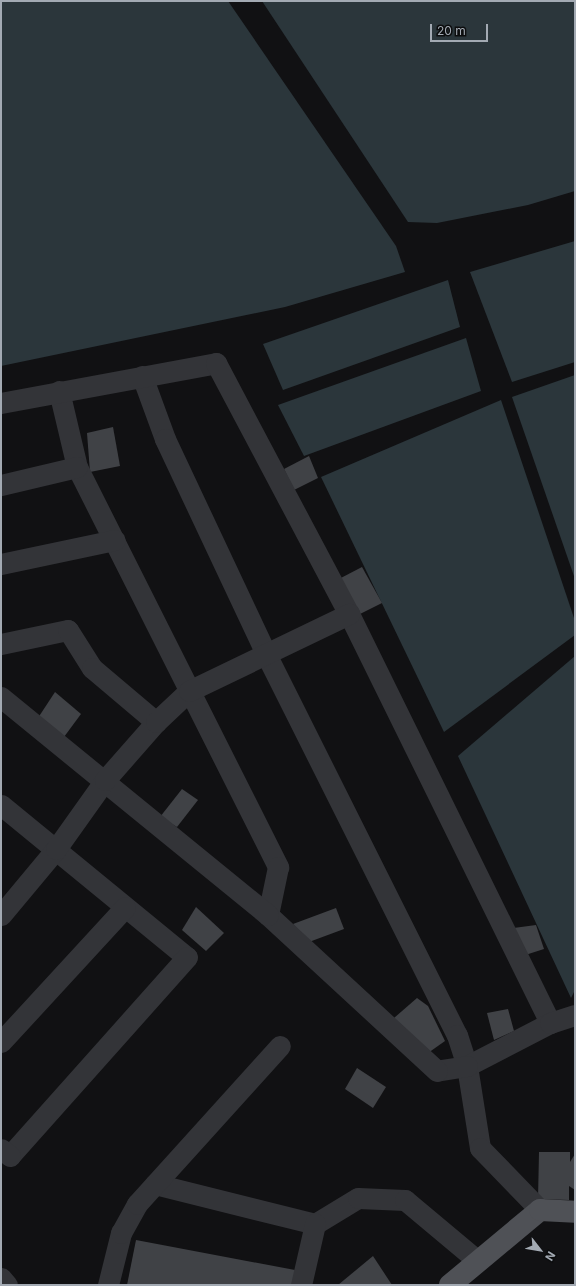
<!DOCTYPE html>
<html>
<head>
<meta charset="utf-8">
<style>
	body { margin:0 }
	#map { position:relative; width:576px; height:1286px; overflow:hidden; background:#111113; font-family:Inter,sans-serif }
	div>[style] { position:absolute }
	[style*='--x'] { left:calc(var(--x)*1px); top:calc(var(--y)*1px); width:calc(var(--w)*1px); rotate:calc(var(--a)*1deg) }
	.water>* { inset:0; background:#2b363b }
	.building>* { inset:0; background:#404246 }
	.minor>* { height:21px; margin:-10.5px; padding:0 10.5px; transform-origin:10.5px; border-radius:10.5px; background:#333438 }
	.major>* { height:22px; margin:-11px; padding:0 11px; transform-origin:11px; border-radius:11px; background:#4f5156 }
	span { translate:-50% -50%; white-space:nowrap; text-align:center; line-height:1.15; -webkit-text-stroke:3px #0c0d0e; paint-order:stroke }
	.frame { position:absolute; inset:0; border:2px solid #a3aab3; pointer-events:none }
	.north { position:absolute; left:520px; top:1230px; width:40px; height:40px; -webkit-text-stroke:3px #0c0d0e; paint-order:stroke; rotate:121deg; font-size:11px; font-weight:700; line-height:16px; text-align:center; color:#a3aab3 }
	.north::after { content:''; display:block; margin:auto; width:14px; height:18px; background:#a3aab3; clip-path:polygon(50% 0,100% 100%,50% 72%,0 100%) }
	.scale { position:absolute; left:430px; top:24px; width:58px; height:18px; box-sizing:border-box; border:2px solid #a3aab3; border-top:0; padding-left:5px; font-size:12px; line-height:14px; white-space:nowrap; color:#a3aab3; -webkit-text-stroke:3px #0c0d0e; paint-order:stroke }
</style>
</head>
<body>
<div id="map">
	<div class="water">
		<i style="clip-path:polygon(1px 1px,228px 1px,396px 246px,405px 272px,285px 307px,1px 366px)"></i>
		<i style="clip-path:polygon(262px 1px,575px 1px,575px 191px,528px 205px,437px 223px,408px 222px)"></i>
		<i style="clip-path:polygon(575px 241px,575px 362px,512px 382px,470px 272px)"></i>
		<i style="clip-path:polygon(448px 280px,460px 327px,283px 390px,263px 344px)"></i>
		<i style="clip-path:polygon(466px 338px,481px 391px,304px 456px,278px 405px)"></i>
		<i style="clip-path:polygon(575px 375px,575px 579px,512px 397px)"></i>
		<i style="clip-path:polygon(501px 400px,575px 621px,575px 635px,444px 732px,321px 477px)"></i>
		<i style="clip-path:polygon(575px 656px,575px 990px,571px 998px,458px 756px)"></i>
	</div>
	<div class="building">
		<i style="clip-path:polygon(113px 427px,120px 466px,90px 472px,87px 433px)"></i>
		<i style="clip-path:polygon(309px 456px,318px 478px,294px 490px,284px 469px)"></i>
		<i style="clip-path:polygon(362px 567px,382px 603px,358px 615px,337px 580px)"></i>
		<i style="clip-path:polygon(55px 692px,81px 714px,61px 741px,34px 724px)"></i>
		<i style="clip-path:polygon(182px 789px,198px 800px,177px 827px,160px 817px)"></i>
		<i style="clip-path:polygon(196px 907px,224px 933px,206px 951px,182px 930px)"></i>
		<i style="clip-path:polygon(336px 908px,344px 929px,309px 942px,293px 924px)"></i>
		<i style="clip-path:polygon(536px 925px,544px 949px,519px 957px,506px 929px)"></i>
		<i style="clip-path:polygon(417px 998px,428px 1006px,445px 1041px,428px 1053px,394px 1018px)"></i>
		<i style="clip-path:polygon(508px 1009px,514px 1031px,494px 1040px,487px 1013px)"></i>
		<i style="clip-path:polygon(357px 1068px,386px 1087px,373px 1108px,345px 1089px)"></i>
		<i style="clip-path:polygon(539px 1152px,570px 1152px,570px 1162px,575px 1154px,575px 1190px,569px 1186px,569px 1200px,538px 1199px)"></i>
		<i style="clip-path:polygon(136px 1240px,295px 1270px,292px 1285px,127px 1285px)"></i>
		<i style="clip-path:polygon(373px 1256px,392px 1285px,338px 1285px)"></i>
	</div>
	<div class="minor">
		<i style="--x:142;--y:376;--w:67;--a:69.9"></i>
		<i style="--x:165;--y:439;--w:238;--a:64.8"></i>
		<i style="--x:266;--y:654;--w:426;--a:63.4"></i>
		<i style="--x:457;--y:1035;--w:33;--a:72"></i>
		<i style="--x:467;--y:1066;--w:83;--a:81"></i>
		<i style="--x:480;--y:1148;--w:86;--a:45.9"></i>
		<i style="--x:59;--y:391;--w:78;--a:76.7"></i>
		<i style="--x:77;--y:467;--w:448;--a:63.3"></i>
		<i style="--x:278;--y:867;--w:49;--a:101.8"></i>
		<i style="--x:1;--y:403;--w:219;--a:-10.5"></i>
		<i style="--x:216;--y:363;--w:284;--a:62.1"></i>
		<i style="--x:349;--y:614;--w:456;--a:63.8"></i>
		<i style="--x:550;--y:1023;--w:93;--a:152.6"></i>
		<i style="--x:467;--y:1066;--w:30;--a:171"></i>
		<i style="--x:437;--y:1071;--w:230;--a:-137.3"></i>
		<i style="--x:268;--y:915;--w:345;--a:-140.8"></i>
		<i style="--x:1;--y:485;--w:78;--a:-13.3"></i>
		<i style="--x:1;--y:564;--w:116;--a:-11.9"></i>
		<i style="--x:1;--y:644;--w:68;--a:-11.8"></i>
		<i style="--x:68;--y:630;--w:45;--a:57.7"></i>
		<i style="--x:92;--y:668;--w:84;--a:40.2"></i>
		<i style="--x:1;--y:805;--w:240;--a:39.3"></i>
		<i style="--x:187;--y:957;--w:266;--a:131.7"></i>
		<i style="--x:10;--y:1156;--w:11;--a:-142"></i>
		<i style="--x:1;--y:915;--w:86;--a:-50.2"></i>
		<i style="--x:56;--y:849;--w:85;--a:-54.6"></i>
		<i style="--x:105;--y:780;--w:77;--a:-48.7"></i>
		<i style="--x:156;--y:722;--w:45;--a:-43.2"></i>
		<i style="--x:189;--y:691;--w:178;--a:-25.7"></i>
		<i style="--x:550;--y:1023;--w:26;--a:-18"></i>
		<i style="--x:1;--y:1042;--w:183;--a:-47.4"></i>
		<i style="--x:155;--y:1184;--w:165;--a:14"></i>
		<i style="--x:315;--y:1224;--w:50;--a:-31.2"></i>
		<i style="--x:358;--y:1198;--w:47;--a:2.4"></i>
		<i style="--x:405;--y:1200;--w:95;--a:39.9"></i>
		<i style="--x:1;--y:1278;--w:9;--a:49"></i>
		<i style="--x:108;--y:1285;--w:54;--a:-76"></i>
		<i style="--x:121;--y:1233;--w:33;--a:-61"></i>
		<i style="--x:137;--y:1204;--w:213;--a:-47.9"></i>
		<i style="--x:301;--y:1285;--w:63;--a:-77.1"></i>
	</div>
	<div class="major">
		<i style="--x:450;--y:1285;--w:117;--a:-39.8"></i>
		<i style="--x:540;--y:1210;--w:35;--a:3"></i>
	</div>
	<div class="frame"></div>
	<div class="north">N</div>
	<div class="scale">20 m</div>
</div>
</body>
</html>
